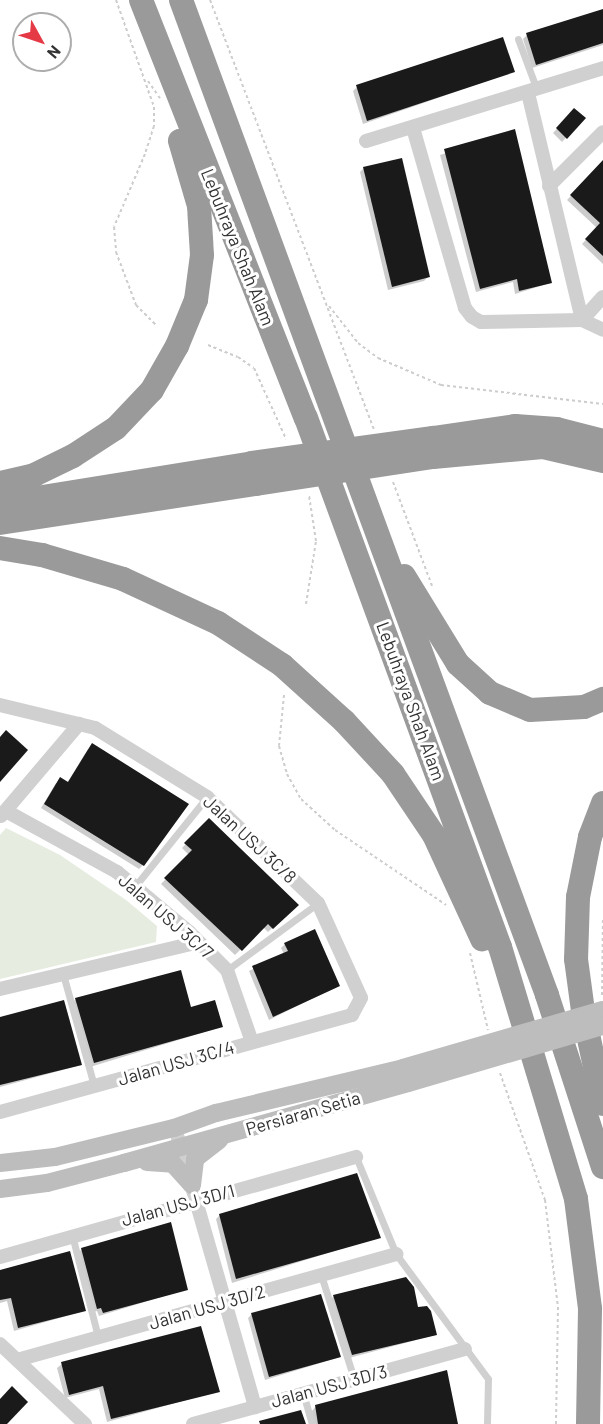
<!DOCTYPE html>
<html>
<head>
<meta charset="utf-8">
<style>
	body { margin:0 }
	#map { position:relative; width:603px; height:1424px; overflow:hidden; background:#fff; font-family:Barlow,sans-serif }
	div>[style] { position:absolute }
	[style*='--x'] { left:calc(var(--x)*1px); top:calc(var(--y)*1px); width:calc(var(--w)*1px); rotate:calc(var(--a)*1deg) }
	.green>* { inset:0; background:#e6ecdf }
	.shadow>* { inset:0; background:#0003 }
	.building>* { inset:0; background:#1a1a1a }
	.path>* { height:2px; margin-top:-1px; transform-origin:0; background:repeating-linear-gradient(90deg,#cdcdcd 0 3px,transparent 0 6px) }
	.lane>* { height:7px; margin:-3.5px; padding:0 3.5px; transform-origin:3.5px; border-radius:3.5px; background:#d0d0d0 }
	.street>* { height:14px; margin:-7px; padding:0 7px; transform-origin:7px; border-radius:7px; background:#d0d0d0 }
	.secondary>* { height:18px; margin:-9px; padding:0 9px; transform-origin:9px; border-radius:9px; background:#bdbdbd }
	.highway>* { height:24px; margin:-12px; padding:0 12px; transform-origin:12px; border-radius:12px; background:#9a9a9a }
	.secondary-bridge>* { height:18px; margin:-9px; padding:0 9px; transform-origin:9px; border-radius:9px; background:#bdbdbd }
	.highway-bridge>* { height:24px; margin:-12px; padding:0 12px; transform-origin:12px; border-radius:12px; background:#9a9a9a }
	span { translate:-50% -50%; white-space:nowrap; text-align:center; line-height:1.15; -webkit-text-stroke:6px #fff; paint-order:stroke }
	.street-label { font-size:18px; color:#333 }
	.north { position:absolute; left:12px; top:12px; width:60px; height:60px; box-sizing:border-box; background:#fff; border:2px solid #adadad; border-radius:50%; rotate:130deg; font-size:16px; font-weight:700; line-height:24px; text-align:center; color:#333 }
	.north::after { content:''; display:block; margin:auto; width:21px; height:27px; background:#e63946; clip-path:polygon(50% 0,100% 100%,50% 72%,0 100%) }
</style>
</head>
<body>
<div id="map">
	<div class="green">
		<i style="clip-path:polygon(6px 828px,60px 855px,126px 900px,157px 926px,156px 942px,0 979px,0 835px)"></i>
	</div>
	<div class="shadow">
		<i style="clip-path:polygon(603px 10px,603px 45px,532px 68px,523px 39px,527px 35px)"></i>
		<i style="clip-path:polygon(513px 72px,363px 124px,353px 91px,357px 87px)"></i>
		<i style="clip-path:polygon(574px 110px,584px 118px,562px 142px,553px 133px)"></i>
		<i style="clip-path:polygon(514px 131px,550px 283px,515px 294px,513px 282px,476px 292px,440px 155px)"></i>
		<i style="clip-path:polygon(603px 162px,603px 264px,582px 244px,597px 228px,567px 200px)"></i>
		<i style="clip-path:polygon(364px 168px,428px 277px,424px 281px,388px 290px,360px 172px)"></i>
		<i style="clip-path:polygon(88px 749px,143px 865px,139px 869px,41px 808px,56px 783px,67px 783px)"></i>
		<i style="clip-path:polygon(209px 820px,297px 905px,268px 932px,263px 927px,235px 955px,161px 884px,189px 855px,182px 848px)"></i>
		<i style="clip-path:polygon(285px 944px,339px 985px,269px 1020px,249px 971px,284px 954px,281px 948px)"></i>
		<i style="clip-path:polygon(76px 999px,190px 1009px,221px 1027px,90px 1067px,72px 1003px)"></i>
		<i style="clip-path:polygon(0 1019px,81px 1065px,0 1087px)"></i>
		<i style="clip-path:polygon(220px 1215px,379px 1237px,232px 1283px,216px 1219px)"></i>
		<i style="clip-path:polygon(82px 1249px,187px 1289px,99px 1316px,97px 1311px,93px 1312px,78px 1253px)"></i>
		<i style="clip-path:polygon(0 1271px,84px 1311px,14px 1331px,7px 1301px,0 1303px)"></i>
		<i style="clip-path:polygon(334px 1296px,417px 1309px,435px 1335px,349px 1358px,330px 1300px)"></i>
		<i style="clip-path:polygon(252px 1314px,340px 1357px,265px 1380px,248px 1318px)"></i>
		<i style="clip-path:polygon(62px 1364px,219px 1391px,107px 1422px,99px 1389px,65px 1398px,57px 1368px)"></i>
		<i style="clip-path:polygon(316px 1406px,457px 1424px,313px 1424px,312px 1411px)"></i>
	</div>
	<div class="building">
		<i style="clip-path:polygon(603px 9px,603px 43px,536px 65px,526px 33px)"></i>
		<i style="clip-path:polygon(503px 37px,515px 72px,367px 121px,356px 85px)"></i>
		<i style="clip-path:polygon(574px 108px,586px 118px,567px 139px,556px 128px)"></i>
		<i style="clip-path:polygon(515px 129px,552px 283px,519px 291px,517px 279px,480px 289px,444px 149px)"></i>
		<i style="clip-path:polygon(402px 158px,430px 277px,392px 287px,363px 167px)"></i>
		<i style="clip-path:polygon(603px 160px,603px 256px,585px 239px,600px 223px,570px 195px)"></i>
		<i style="clip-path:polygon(6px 730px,28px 750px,0 782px,0 737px)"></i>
		<i style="clip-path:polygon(92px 743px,189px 804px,144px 866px,44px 804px,60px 777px,68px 782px)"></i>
		<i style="clip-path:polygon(209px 818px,299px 905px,273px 929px,268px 924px,242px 951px,164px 878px,192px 850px,184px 843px)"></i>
		<i style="clip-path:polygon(315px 929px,340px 986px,273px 1017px,252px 966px,288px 951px,284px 943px)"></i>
		<i style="clip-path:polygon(181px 970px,191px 1007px,215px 1000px,223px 1027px,94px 1063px,75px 998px)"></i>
		<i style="clip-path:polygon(64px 1000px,82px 1065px,0 1085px,0 1017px)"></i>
		<i style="clip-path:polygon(357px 1173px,381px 1238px,236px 1279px,219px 1214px)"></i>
		<i style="clip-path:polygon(171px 1222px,188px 1290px,103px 1313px,101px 1308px,97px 1309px,81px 1248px)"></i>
		<i style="clip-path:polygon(70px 1251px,86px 1311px,18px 1328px,11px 1298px,0 1300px,0 1270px)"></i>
		<i style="clip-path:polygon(406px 1277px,414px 1287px,418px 1307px,427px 1306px,431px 1311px,437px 1335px,352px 1355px,333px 1295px)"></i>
		<i style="clip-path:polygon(321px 1294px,341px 1357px,269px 1377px,251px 1313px)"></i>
		<i style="clip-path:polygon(201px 1326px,220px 1392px,111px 1419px,103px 1386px,69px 1395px,61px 1362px)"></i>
		<i style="clip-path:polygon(447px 1370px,458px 1424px,318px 1424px,315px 1405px)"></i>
		<i style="clip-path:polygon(12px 1386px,28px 1402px,7px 1424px,0 1424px,0 1399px)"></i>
		<i style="clip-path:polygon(301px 1410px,306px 1424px,260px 1424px,259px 1421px)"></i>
	</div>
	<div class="path">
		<i style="--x:116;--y:0;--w:114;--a:70.4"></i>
		<i style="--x:154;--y:107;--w:19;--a:90"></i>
		<i style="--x:154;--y:126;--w:29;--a:108"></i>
		<i style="--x:145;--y:154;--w:79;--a:113"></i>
		<i style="--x:114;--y:227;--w:25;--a:85"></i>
		<i style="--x:116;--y:252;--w:57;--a:69.3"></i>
		<i style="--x:136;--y:305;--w:30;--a:45"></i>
		<i style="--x:210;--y:0;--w:459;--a:69.1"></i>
		<i style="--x:148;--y:81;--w:21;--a:55"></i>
		<i style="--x:329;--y:306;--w:47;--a:51.9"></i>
		<i style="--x:358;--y:343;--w:25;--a:37"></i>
		<i style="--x:378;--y:358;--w:69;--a:23.2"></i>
		<i style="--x:441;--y:385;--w:163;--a:6.7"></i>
		<i style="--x:208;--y:345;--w:32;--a:22"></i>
		<i style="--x:238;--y:357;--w:19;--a:35"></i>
		<i style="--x:254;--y:368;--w:78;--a:65.7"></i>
		<i style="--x:393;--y:482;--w:111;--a:69.4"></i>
		<i style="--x:306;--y:604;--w:64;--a:-81"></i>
		<i style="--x:316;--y:541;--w:47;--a:-98.7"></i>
		<i style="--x:284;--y:695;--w:51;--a:95.6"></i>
		<i style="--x:279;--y:746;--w:29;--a:74"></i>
		<i style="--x:287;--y:774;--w:29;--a:61"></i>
		<i style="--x:301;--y:799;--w:46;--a:42.4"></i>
		<i style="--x:335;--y:830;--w:134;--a:34"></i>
		<i style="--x:470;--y:953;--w:79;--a:76.8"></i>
		<i style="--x:602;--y:995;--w:78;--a:-89.3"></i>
		<i style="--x:500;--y:1073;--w:135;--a:70.5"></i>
		<i style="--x:545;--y:1200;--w:108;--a:83.1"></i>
		<i style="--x:558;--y:1307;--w:117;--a:91"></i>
	</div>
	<div class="lane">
		<i style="--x:518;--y:39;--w:54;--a:69.6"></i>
		<i style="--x:136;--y:885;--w:113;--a:-51.1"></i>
		<i style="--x:227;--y:970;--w:113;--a:-36.4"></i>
		<i style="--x:63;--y:974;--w:116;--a:74.5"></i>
		<i style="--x:356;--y:1157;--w:105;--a:67.6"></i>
		<i style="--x:396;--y:1254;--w:155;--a:53.6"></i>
		<i style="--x:488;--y:1379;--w:45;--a:91.3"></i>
		<i style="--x:72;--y:1235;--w:105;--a:75.7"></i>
		<i style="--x:321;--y:1275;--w:109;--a:72.4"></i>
		<i style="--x:303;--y:1393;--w:32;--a:74"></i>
	</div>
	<div class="street">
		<i style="--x:528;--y:93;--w:233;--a:76.6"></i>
		<i style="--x:413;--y:128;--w:187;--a:73.9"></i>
		<i style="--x:465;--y:308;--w:11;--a:52"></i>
		<i style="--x:472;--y:317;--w:10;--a:29"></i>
		<i style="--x:481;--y:322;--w:101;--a:-1.1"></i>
		<i style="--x:582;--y:320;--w:23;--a:25"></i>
		<i style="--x:366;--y:141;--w:248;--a:-17.1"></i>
		<i style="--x:549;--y:186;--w:76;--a:-45"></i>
		<i style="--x:582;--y:320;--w:31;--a:-48"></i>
		<i style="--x:0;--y:705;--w:98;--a:13.6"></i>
		<i style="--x:95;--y:728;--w:132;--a:31.6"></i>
		<i style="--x:207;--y:797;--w:153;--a:43.7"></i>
		<i style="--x:318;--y:903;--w:104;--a:65.6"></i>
		<i style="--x:361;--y:998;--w:19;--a:118"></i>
		<i style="--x:352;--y:1015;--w:365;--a:164.6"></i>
		<i style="--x:6;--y:811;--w:127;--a:28.8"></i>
		<i style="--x:117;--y:872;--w:94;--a:39.8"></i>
		<i style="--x:189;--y:932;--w:54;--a:45"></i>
		<i style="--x:227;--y:970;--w:76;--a:70.9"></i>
		<i style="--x:1;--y:816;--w:121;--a:-49.7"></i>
		<i style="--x:0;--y:989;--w:204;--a:-13.3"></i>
		<i style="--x:178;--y:1138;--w:280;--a:74"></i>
		<i style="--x:0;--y:1257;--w:370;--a:-15.7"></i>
		<i style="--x:0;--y:1344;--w:117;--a:43.3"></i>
		<i style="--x:17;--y:1360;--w:394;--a:-15.6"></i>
		<i style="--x:193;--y:1424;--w:282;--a:-15.4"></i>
	</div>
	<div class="secondary">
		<i style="--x:147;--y:1162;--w:26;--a:4"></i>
		<i style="--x:173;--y:1164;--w:28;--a:48"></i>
		<i style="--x:0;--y:1163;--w:55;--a:-6.2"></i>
		<i style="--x:55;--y:1157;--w:122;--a:-13.7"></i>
		<i style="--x:174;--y:1128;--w:45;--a:-19.7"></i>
		<i style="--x:216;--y:1113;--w:192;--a:-13.5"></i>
		<i style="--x:192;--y:1185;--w:26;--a:-83"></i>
		<i style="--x:195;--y:1159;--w:31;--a:-38"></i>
		<i style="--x:0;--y:1189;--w:47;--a:-7.3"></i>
		<i style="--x:47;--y:1183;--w:80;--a:-14.6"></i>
		<i style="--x:124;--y:1163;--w:295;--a:-15.7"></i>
	</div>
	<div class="highway">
		<i style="--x:141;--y:0;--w:449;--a:68.5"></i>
		<i style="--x:306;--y:418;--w:563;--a:69.86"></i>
		<i style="--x:500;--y:947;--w:263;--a:73.2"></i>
		<i style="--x:576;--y:1199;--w:111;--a:82.7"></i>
		<i style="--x:590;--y:1309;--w:115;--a:91"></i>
		<i style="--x:181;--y:0;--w:1060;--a:69.8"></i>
		<i style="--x:547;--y:995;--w:181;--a:72"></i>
		<i style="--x:433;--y:438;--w:83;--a:-8.3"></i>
		<i style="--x:515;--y:426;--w:42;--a:4.1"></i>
		<i style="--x:557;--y:429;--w:48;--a:14.6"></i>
		<i style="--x:433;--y:457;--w:110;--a:-5.2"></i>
		<i style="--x:543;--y:447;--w:62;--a:13.1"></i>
		<i style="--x:0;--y:483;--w:35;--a:-13"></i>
		<i style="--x:34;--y:475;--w:43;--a:-26"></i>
		<i style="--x:73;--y:456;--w:51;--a:-33.1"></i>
		<i style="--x:116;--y:428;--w:52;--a:-46.5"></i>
		<i style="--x:152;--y:390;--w:51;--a:-60.4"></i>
		<i style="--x:177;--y:346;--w:50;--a:-67.6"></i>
		<i style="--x:196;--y:300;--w:45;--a:-82.4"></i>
		<i style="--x:202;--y:255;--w:49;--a:-93.5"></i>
		<i style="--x:199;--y:206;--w:68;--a:-106.3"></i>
		<i style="--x:0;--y:504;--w:255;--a:-9.2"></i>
		<i style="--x:0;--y:523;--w:259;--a:-8.7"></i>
		<i style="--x:0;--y:548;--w:43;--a:9.5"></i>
		<i style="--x:42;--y:555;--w:84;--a:16.5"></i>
		<i style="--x:123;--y:579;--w:105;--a:24.9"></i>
		<i style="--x:218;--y:623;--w:77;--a:33.3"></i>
		<i style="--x:282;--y:665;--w:84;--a:42.1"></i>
		<i style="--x:344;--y:721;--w:72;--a:47.2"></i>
		<i style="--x:393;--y:774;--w:73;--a:56.1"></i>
		<i style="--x:434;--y:835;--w:115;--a:65.2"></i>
		<i style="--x:404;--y:576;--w:103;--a:58.5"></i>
		<i style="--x:458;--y:664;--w:43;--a:42.2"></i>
		<i style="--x:490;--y:693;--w:43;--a:23"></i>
		<i style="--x:530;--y:710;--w:54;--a:-3.2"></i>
		<i style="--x:584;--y:707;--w:21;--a:-23"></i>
		<i style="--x:603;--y:803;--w:36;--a:111"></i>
		<i style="--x:590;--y:837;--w:61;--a:101.3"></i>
		<i style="--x:578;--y:897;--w:62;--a:91.8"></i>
		<i style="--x:576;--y:959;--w:52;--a:82.3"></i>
		<i style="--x:583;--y:1011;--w:95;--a:77.9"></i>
	</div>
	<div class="secondary-bridge">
		<i style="--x:403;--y:1068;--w:208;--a:-16.2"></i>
		<i style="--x:408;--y:1083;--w:203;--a:-16.3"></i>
	</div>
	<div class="highway-bridge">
		<i style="--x:252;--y:463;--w:183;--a:-7.9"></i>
		<i style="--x:256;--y:484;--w:179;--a:-8.7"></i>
	</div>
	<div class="street-label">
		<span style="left:238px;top:247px;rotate:68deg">Lebuhraya Shah Alam</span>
		<span style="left:411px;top:701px;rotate:70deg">Lebuhraya Shah Alam</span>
		<span style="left:250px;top:839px;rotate:43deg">Jalan USJ 3C/8</span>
		<span style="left:166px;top:916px;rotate:41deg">Jalan USJ 3C/7</span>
		<span style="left:176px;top:1063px;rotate:-16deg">Jalan USJ 3C/4</span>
		<span style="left:303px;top:1113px;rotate:-16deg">Persiaran Setia</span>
		<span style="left:178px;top:1205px;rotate:-15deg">Jalan USJ 3D/1</span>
		<span style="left:207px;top:1307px;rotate:-16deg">Jalan USJ 3D/2</span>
		<span style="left:329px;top:1386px;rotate:-15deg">Jalan USJ 3D/3</span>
	</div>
	<div class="north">N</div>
</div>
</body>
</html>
